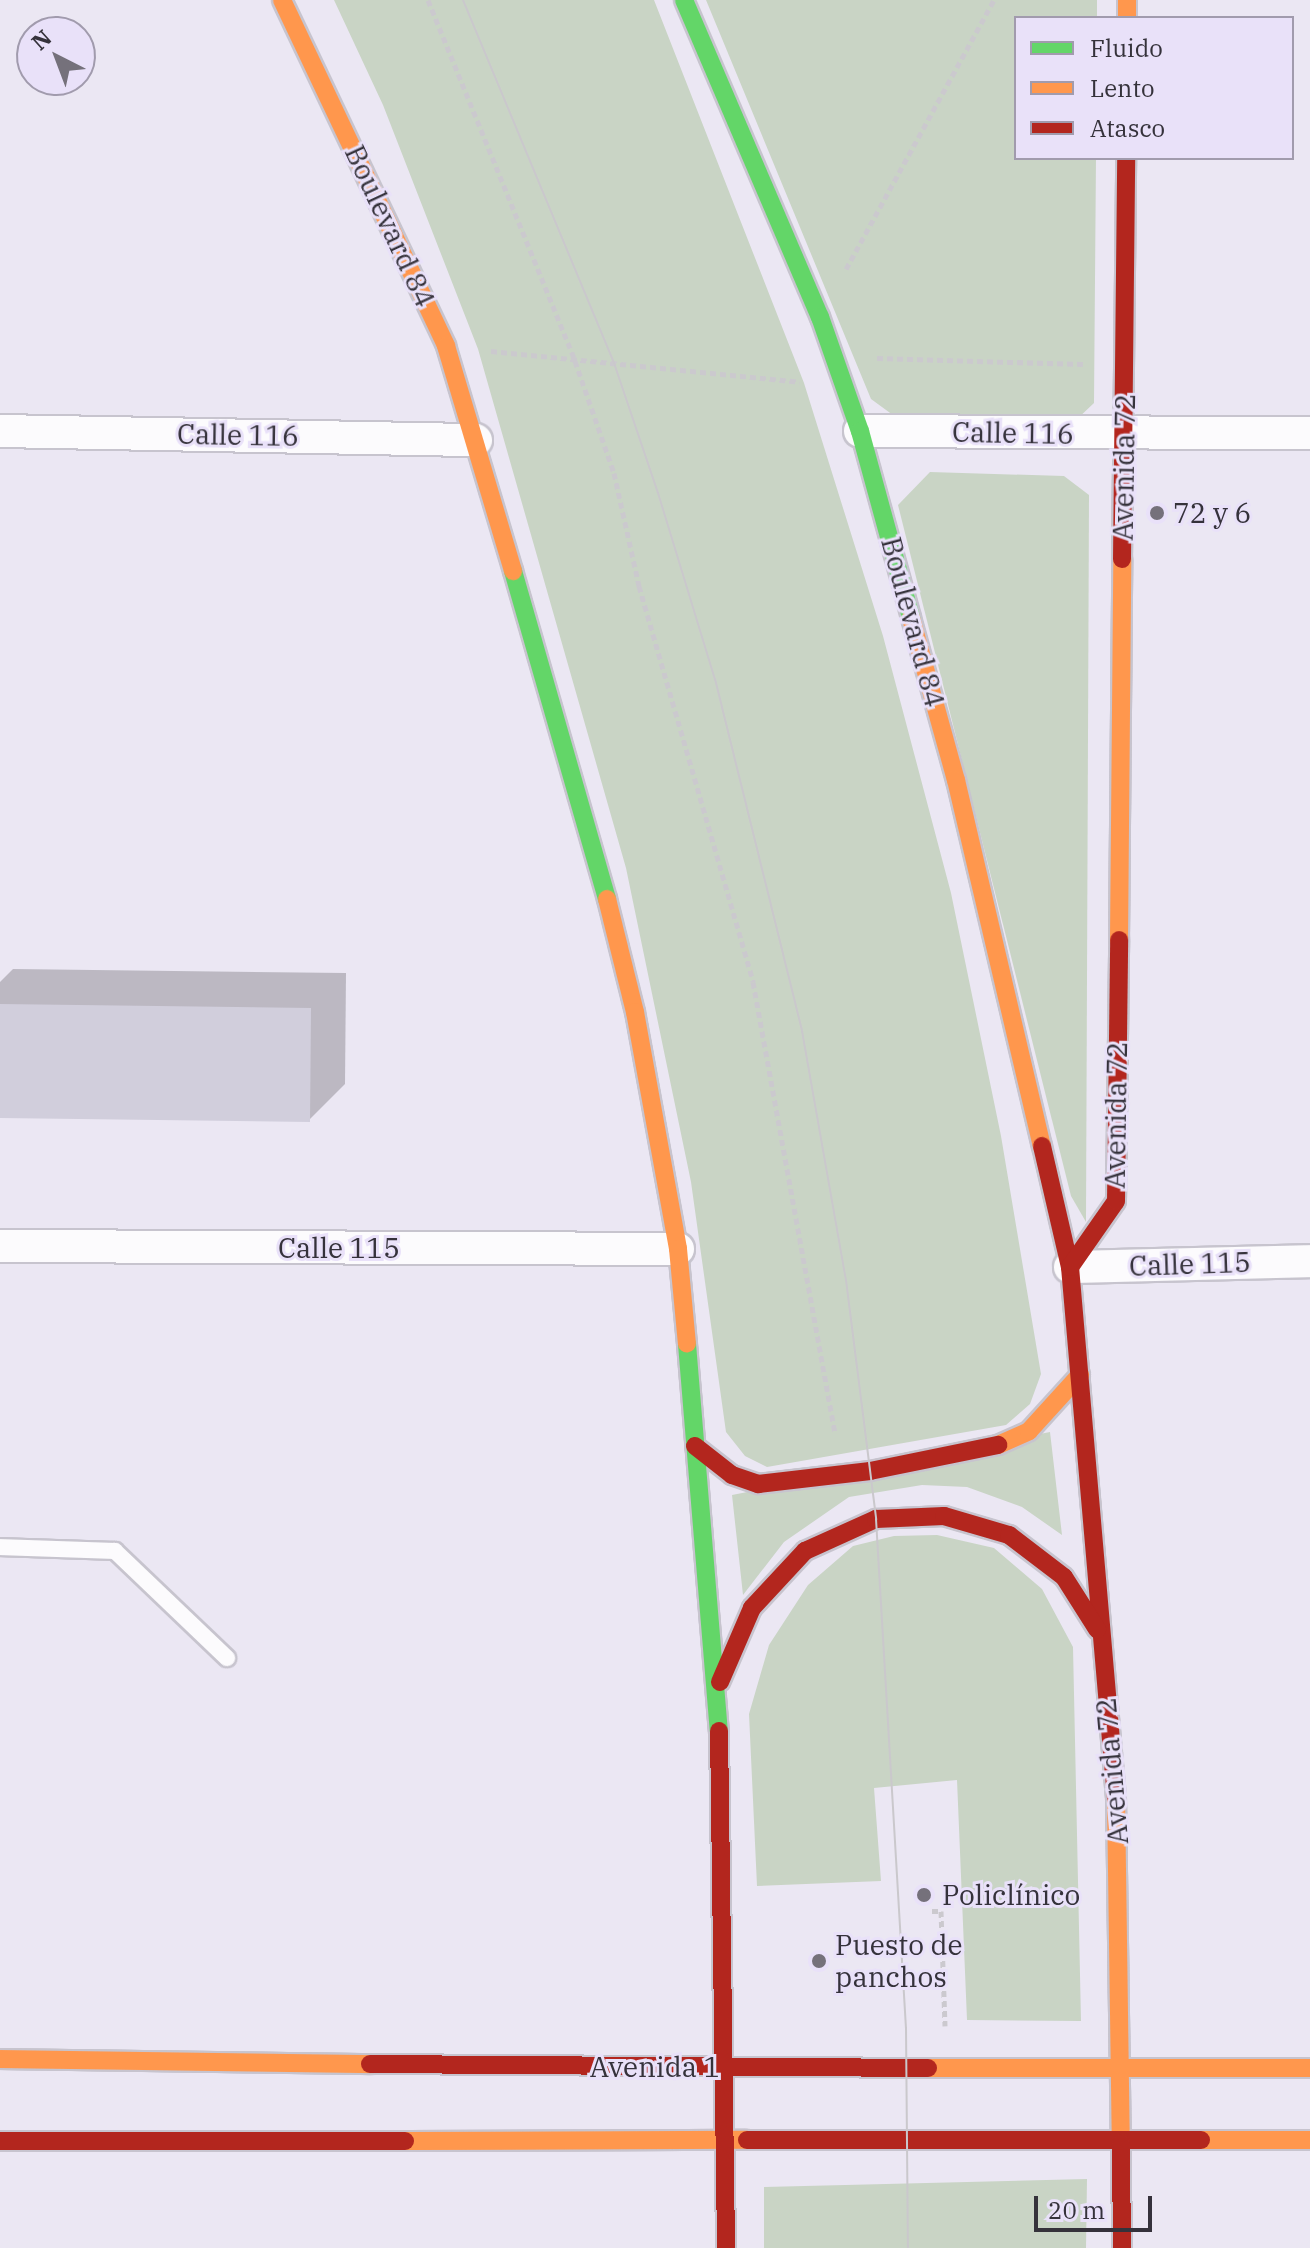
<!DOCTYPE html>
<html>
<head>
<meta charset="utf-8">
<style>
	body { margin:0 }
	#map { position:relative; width:1310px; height:2248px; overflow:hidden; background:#ebe7f3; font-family:"IBM Plex Serif",serif }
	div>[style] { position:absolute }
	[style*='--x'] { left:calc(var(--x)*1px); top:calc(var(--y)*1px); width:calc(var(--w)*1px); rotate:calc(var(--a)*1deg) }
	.green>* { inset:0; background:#c9d4c5 }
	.shadow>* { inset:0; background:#0003 }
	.building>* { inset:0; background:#d1cedc }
	.path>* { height:5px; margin-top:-2.5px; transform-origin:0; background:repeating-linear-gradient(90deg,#cbc9ce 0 6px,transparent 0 10px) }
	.roads { filter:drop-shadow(2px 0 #c7c4ce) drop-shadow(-2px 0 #c7c4ce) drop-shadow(0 2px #c7c4ce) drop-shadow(0 -2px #c7c4ce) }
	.lane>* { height:16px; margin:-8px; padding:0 8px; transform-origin:8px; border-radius:8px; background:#fcfbfd }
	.street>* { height:32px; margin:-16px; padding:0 16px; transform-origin:16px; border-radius:16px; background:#fcfbfd }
	.fast>* { height:18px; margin:-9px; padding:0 9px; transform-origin:9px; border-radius:9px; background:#63d668 }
	.slow>* { height:18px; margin:-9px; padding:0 9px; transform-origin:9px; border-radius:9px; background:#ff974d }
	.jam>* { height:18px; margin:-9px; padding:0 9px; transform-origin:9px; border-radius:9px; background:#b3261e }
	.tram>* { height:2px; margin:-1px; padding:0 1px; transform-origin:1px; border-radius:1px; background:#cac8cc }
	.dots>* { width:22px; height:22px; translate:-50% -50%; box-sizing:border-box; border:4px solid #e9e1f9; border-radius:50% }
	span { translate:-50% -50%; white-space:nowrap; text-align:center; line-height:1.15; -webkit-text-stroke:6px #e9e1f9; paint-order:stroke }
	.street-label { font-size:28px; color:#35323b }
	.poi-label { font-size:28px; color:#35323b }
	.left { translate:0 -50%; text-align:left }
	.legend { position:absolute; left:1014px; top:16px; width:280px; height:144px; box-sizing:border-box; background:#e9e1f9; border:2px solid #a19bad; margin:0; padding:10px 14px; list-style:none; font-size:24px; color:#35323b }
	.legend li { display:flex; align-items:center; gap:16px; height:40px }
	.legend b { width:40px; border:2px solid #a19bad }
	.north { position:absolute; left:16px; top:16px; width:80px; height:80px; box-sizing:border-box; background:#e9e1f9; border:2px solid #a19bad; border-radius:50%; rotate:318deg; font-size:22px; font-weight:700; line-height:32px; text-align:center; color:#35323b }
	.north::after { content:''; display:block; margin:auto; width:28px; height:36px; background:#75717b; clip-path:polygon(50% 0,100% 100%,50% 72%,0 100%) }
	.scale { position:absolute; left:1034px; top:2196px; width:118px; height:36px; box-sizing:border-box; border:4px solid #35323b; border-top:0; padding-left:10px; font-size:24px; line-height:28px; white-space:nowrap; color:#35323b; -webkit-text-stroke:6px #e9e1f9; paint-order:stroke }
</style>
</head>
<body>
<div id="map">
	<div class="green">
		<i style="clip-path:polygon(334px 0,654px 0,804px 383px,883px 636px,951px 893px,1001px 1136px,1041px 1374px,1030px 1404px,1006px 1425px,767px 1467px,745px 1456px,726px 1432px,691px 1182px,626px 868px,478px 349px,383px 105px)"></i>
		<i style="clip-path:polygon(706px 0,1097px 0,1097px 18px,1016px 18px,1016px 158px,1096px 158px,1094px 403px,1075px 421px,897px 418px,871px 399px)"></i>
		<i style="clip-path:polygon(930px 472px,1064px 476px,1089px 495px,1086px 1222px,1071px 1196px,898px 505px)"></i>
		<i style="clip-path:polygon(1050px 1432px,1062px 1535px,1022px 1507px,967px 1487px,922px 1485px,849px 1497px,784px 1542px,743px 1595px,732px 1495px)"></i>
		<i style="clip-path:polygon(937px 1535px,994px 1548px,1042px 1589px,1073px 1647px,1081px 2021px,967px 2020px,957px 1780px,874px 1788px,881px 1881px,757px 1886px,749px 1714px,769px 1645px,808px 1585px,853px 1546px,894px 1536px)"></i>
		<i style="clip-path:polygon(1087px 2179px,1086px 2248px,764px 2248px,764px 2187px)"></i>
	</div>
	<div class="shadow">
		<i style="clip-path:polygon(13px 969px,346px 973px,345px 1084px,309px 1120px,0 1116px,0 982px)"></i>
	</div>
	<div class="building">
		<i style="clip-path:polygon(0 1004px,311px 1008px,310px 1122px,0 1118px)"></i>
	</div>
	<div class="path">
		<i style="--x:428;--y:0;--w:390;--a:67.8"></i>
		<i style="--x:575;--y:361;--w:119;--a:70.8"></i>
		<i style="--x:614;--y:473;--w:116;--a:77.5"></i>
		<i style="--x:639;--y:586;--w:412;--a:73.9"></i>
		<i style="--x:753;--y:982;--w:458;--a:79.7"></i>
		<i style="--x:846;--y:269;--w:307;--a:-61.2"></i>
		<i style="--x:491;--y:351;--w:310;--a:5.7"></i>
		<i style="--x:877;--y:358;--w:206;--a:1.7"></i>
		<i style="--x:932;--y:1911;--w:9;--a:0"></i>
		<i style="--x:941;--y:1911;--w:115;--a:88"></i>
	</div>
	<div class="roads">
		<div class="lane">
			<i style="--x:0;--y:1547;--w:115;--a:2"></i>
			<i style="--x:115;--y:1551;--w:155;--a:43.7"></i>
		</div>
		<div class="street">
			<i style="--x:0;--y:431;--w:476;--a:1.1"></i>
			<i style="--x:860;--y:431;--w:450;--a:0.3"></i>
			<i style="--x:0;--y:1246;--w:678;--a:0.25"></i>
			<i style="--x:1070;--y:1267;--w:240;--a:-1.4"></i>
		</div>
		<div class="fast">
			<i style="--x:684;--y:0;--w:345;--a:66.8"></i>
			<i style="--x:820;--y:317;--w:121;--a:70.7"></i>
			<i style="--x:860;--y:431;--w:194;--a:74.7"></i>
			<i style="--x:513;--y:571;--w:341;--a:74"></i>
			<i style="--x:687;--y:1344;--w:388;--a:85.3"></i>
		</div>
		<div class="slow">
			<i style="--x:282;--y:0;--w:383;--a:64.6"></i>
			<i style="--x:446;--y:346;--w:235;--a:73.4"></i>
			<i style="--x:1127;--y:0;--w:18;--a:90"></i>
			<i style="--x:911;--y:618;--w:168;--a:74.5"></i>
			<i style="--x:956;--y:780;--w:376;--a:76.8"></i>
			<i style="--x:607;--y:899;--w:116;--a:76.1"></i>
			<i style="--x:635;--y:1012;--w:241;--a:79.7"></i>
			<i style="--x:678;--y:1249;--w:95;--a:84.6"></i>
			<i style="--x:1119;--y:940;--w:381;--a:-89.5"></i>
			<i style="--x:998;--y:1445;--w:34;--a:-24"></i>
			<i style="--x:1029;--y:1431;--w:76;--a:-47.7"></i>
			<i style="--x:1116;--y:1798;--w:345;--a:89.2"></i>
			<i style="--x:0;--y:2059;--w:370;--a:0.8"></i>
			<i style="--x:928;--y:2068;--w:382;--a:0"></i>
			<i style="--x:1201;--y:2140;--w:109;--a:0"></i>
			<i style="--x:405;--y:2141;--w:342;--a:-0.2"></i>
		</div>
		<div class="jam">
			<i style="--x:1122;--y:559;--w:401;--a:-89.4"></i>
			<i style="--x:1042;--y:1146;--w:124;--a:77"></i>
			<i style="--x:1070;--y:1267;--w:533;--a:85.05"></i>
			<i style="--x:1070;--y:1267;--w:80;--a:-55.1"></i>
			<i style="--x:1116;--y:1201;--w:261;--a:-89.3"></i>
			<i style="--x:695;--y:1446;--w:47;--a:38.1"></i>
			<i style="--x:732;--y:1475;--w:28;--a:19"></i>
			<i style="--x:758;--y:1484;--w:113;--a:-6.6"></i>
			<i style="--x:870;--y:1471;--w:131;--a:-11.5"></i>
			<i style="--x:720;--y:1682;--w:81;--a:-66.6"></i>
			<i style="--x:752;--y:1608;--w:78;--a:-47.1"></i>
			<i style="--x:805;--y:1551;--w:78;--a:-24.3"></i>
			<i style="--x:876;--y:1519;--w:68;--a:-2.5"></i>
			<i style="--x:944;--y:1516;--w:68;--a:16.3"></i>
			<i style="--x:1009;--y:1535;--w:69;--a:37.4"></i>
			<i style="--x:1064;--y:1577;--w:62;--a:57.6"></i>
			<i style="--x:719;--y:1731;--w:517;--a:89.22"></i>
			<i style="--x:370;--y:2064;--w:558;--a:0.41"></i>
			<i style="--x:747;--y:2140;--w:454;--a:0"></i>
			<i style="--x:0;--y:2141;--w:405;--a:0"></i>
			<i style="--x:1121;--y:2143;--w:105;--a:89.5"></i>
		</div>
	</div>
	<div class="tram">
		<i style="--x:463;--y:0;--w:396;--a:67.4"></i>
		<i style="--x:615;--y:366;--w:134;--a:71.3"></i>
		<i style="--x:658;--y:493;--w:195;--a:73"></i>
		<i style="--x:715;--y:679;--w:363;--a:76.1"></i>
		<i style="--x:802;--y:1031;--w:253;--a:80"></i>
		<i style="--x:846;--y:1280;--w:241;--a:82.8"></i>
		<i style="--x:876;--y:1519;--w:510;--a:86.63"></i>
		<i style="--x:906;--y:2028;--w:220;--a:89.5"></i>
	</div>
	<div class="dots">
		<i style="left:1157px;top:513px;background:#75717b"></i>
		<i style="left:924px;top:1895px;background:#75717b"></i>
		<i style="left:819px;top:1961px;background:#75717b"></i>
	</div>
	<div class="street-label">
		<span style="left:390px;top:226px;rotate:65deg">Boulevard 84</span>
		<span style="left:1013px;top:433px;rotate:1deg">Calle 116</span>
		<span style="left:238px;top:435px;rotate:1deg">Calle 116</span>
		<span style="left:1124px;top:467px;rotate:-89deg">Avenida 72</span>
		<span style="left:913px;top:622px;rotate:75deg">Boulevard 84</span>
		<span style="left:1116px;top:1115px;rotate:-89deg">Avenida 72</span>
		<span style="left:339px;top:1248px">Calle 115</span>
		<span style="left:1190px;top:1264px;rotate:-2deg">Calle 115</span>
		<span style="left:1112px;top:1771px;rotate:-95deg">Avenida 72</span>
		<span style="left:655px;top:2067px">Avenida 1</span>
	</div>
	<div class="poi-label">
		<span class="left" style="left:1173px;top:513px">72 y 6</span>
		<span class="left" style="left:942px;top:1895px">Policlínico</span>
		<span class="left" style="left:835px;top:1961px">Puesto de<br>panchos</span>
	</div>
	<ul class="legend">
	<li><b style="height:10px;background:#63d668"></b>Fluido</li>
	<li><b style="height:10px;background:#ff974d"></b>Lento</li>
	<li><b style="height:10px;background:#b3261e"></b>Atasco</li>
	</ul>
	<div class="north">N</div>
	<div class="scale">20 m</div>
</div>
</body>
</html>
